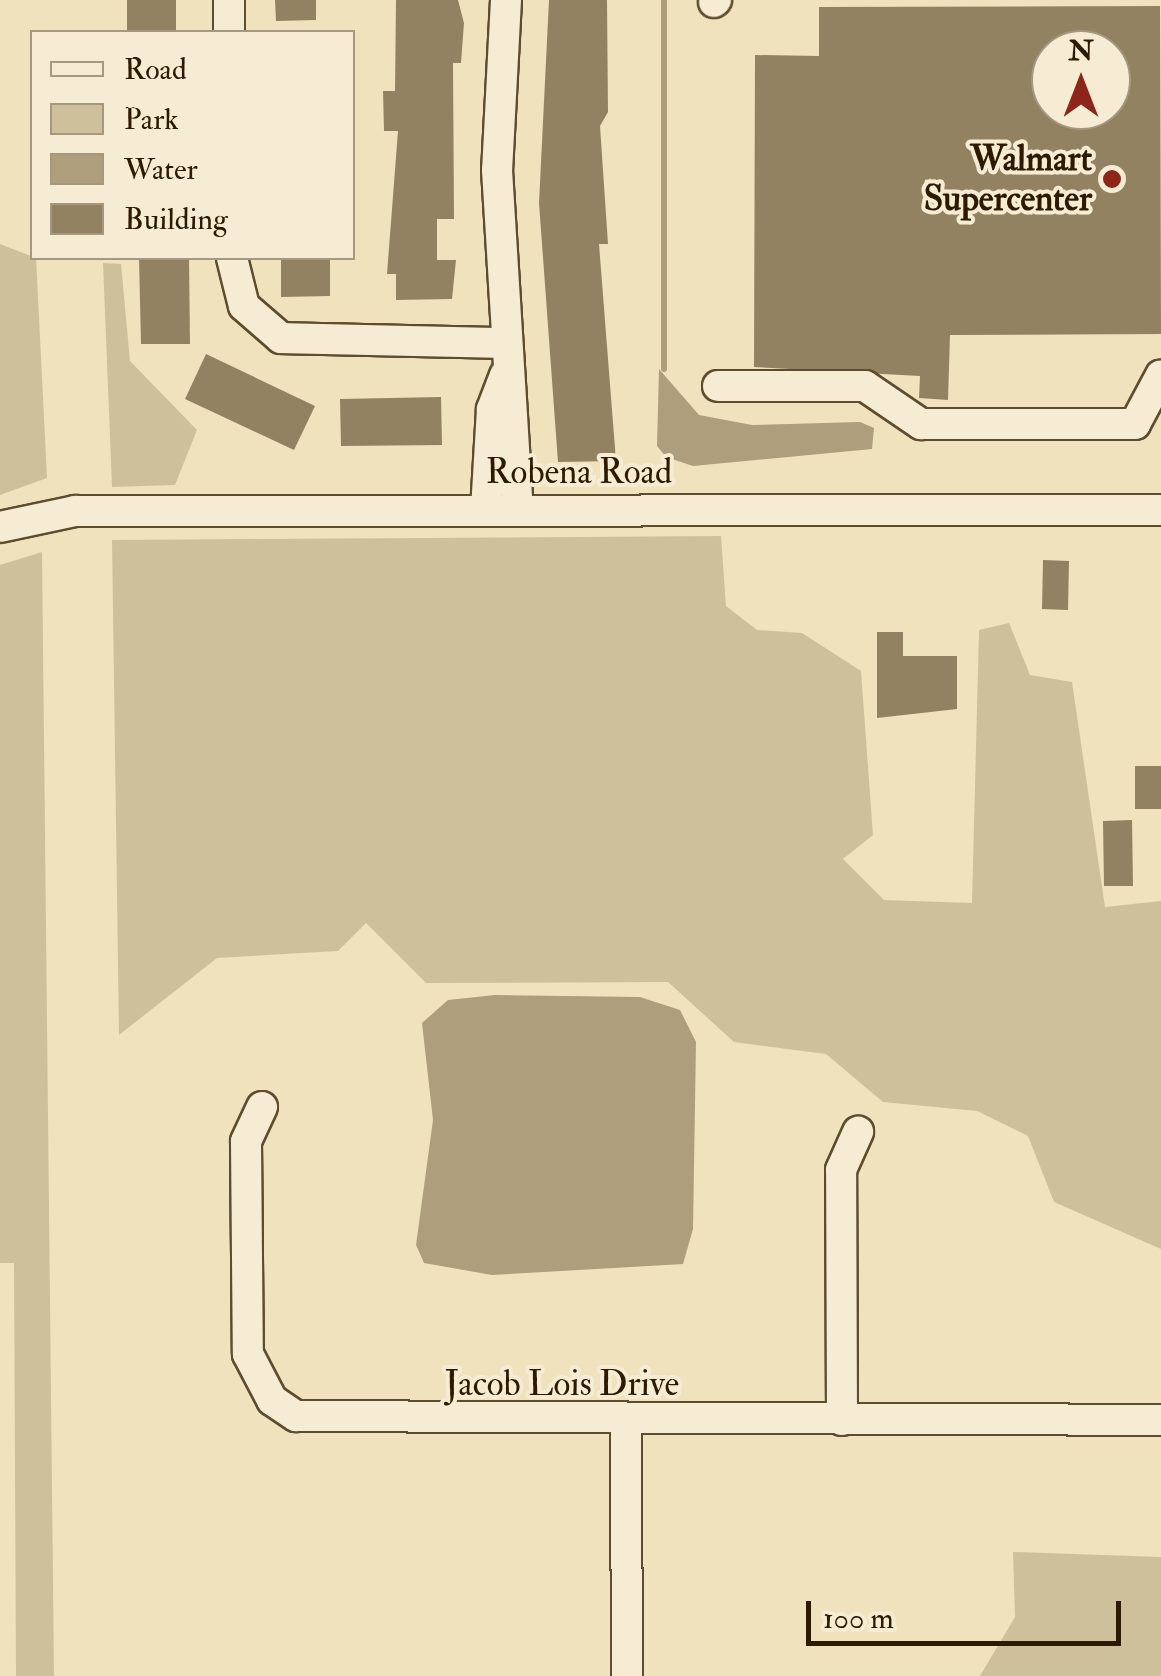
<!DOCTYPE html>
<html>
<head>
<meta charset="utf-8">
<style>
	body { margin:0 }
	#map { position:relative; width:1161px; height:1676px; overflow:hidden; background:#f0e2bc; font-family:"IM FELL Double Pica",serif }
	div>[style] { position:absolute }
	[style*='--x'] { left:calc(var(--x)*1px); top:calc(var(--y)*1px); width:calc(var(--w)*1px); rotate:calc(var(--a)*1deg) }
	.green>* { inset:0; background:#cfc09c }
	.water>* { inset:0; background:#ae9e7c }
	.stream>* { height:6px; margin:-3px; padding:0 3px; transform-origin:3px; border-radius:3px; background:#ae9e7c }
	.building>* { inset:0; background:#938262 }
	.roads { filter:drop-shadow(2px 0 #5e4c2f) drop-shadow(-2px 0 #5e4c2f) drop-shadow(0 2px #5e4c2f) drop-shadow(0 -2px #5e4c2f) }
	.minor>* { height:30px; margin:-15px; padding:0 15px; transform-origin:15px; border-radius:15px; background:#f5ecd3 }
	.dots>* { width:28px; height:28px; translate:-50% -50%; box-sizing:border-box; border:5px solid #f5ecd3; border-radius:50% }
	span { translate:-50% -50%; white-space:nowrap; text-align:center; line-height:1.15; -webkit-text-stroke:8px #f5ecd3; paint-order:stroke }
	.poi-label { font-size:35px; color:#2e1a00; font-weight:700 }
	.right { translate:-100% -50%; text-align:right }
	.street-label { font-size:35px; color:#2e1a00 }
	.legend { position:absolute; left:30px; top:30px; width:325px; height:230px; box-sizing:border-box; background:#f5ecd3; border:2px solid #a5987f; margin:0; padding:12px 18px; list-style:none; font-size:30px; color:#2e1a00 }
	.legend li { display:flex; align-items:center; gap:20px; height:50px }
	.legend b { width:50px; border:2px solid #a5987f }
	.north { position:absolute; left:1031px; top:30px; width:100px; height:100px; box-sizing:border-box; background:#f5ecd3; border:2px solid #a5987f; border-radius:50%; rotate:0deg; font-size:28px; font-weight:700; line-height:40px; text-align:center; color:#2e1a00 }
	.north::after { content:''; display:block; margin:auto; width:35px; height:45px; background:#8f2418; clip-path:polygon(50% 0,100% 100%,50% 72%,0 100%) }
	.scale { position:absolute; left:806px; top:1601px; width:315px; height:45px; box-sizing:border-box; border:5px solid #2e1a00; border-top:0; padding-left:12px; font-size:30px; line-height:35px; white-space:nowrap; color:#2e1a00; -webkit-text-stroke:8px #f5ecd3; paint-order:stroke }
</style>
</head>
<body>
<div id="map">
	<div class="green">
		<i style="clip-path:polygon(0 244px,36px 258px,47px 478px,0 495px)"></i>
		<i style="clip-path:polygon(103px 263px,121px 264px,130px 361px,197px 430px,175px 485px,112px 487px)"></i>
		<i style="clip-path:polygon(721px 536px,726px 606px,757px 630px,802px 633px,861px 671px,873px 835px,843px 859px,884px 900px,972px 903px,979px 630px,1009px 623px,1030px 675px,1072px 682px,1105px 907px,1161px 901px,1161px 1249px,1054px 1202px,1028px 1136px,977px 1111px,883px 1102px,826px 1054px,734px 1042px,668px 982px,426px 983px,366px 923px,338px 951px,217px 958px,119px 1035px,112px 540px)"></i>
		<i style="clip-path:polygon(42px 552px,54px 1676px,16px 1676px,14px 1263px,0 1263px,0 565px)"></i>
		<i style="clip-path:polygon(1013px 1552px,1161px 1557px,1161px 1676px,980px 1676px,1015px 1617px)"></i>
	</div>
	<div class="water">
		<i style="clip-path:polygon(659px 369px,699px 415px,752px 425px,860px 422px,874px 428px,872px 449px,693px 466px,666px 457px,657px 446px)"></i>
		<i style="clip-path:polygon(495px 995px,640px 997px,680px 1010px,696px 1042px,693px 1229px,683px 1264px,492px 1275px,424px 1263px,416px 1245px,433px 1120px,422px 1023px,448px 1000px)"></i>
	</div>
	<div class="stream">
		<i style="--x:664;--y:369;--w:369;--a:-90"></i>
	</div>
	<div class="building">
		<i style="clip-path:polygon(127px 0,176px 0,176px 32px,127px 32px)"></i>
		<i style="clip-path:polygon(275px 0,316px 0,316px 20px,276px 21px)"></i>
		<i style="clip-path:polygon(396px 0,458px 0,464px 23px,461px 63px,453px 63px,454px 219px,437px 219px,437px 260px,456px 260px,452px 299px,396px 300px,396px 274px,387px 274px,398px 131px,384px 131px,383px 91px,395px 91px)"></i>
		<i style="clip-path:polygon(549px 0,607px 0,608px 112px,600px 126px,608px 244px,599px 244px,616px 461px,558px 462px,539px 203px)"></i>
		<i style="clip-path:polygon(evenodd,1160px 6px,1161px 334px,950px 335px,948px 400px,919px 398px,920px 376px,754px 367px,755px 55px,819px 56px,819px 7px,1160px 6px,1051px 50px,1111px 50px,1111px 110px,1051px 110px,1051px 50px)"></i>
		<i style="clip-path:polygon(139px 258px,189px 258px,190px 344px,141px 344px)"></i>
		<i style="clip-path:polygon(281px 258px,330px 258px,330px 296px,281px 297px)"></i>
		<i style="clip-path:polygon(206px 354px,315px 406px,294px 450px,185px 399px)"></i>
		<i style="clip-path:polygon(441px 397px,442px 445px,341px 446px,340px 399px)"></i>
		<i style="clip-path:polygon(1043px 560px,1069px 561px,1068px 610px,1042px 609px)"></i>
		<i style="clip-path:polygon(877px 632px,903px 632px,903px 656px,957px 656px,957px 709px,877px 718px)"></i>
		<i style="clip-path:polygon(1135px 766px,1161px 766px,1161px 809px,1135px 809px)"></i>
		<i style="clip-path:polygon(1132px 820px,1133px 886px,1104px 886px,1103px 821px)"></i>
	</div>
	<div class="roads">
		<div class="minor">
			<i style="--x:229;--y:0;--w:32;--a:90"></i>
			<i style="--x:506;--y:0;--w:170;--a:93"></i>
			<i style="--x:497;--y:170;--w:341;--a:86.5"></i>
			<i style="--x:714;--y:2;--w:3;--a:-45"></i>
			<i style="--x:232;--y:258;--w:49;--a:76"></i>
			<i style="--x:244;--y:306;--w:49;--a:40.9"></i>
			<i style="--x:281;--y:338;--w:222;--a:1.3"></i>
			<i style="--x:718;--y:386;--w:147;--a:0"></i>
			<i style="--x:865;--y:386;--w:68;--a:34.2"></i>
			<i style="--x:921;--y:424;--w:214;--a:0"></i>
			<i style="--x:1135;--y:424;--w:55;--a:-62"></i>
			<i style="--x:486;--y:510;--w:101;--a:-86.6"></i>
			<i style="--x:492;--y:409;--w:36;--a:-69"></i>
			<i style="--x:0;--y:527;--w:77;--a:-12"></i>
			<i style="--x:75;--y:511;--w:1086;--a:-0.05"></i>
			<i style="--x:262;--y:1107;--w:38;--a:115"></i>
			<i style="--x:246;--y:1142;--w:212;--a:89.5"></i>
			<i style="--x:248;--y:1354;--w:52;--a:62.4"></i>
			<i style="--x:272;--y:1400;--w:29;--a:34"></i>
			<i style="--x:296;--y:1416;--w:865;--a:0.26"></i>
			<i style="--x:842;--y:1420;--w:250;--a:-90.2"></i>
			<i style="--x:841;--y:1170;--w:42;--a:-65.9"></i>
			<i style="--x:626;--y:1421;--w:255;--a:89.8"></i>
		</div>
	</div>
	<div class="dots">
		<i style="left:1112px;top:179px;background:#8f2418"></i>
	</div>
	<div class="poi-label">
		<span class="right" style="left:1092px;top:179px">Walmart<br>Supercenter</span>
	</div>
	<div class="street-label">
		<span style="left:579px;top:472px">Robena Road</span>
		<span style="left:562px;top:1384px">Jacob Lois Drive</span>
	</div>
	<ul class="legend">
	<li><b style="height:12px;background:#f5ecd3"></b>Road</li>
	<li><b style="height:28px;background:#cfc09c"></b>Park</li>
	<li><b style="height:28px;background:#ae9e7c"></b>Water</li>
	<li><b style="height:28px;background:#938262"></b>Building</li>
	</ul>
	<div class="north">N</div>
	<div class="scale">100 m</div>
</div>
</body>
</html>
